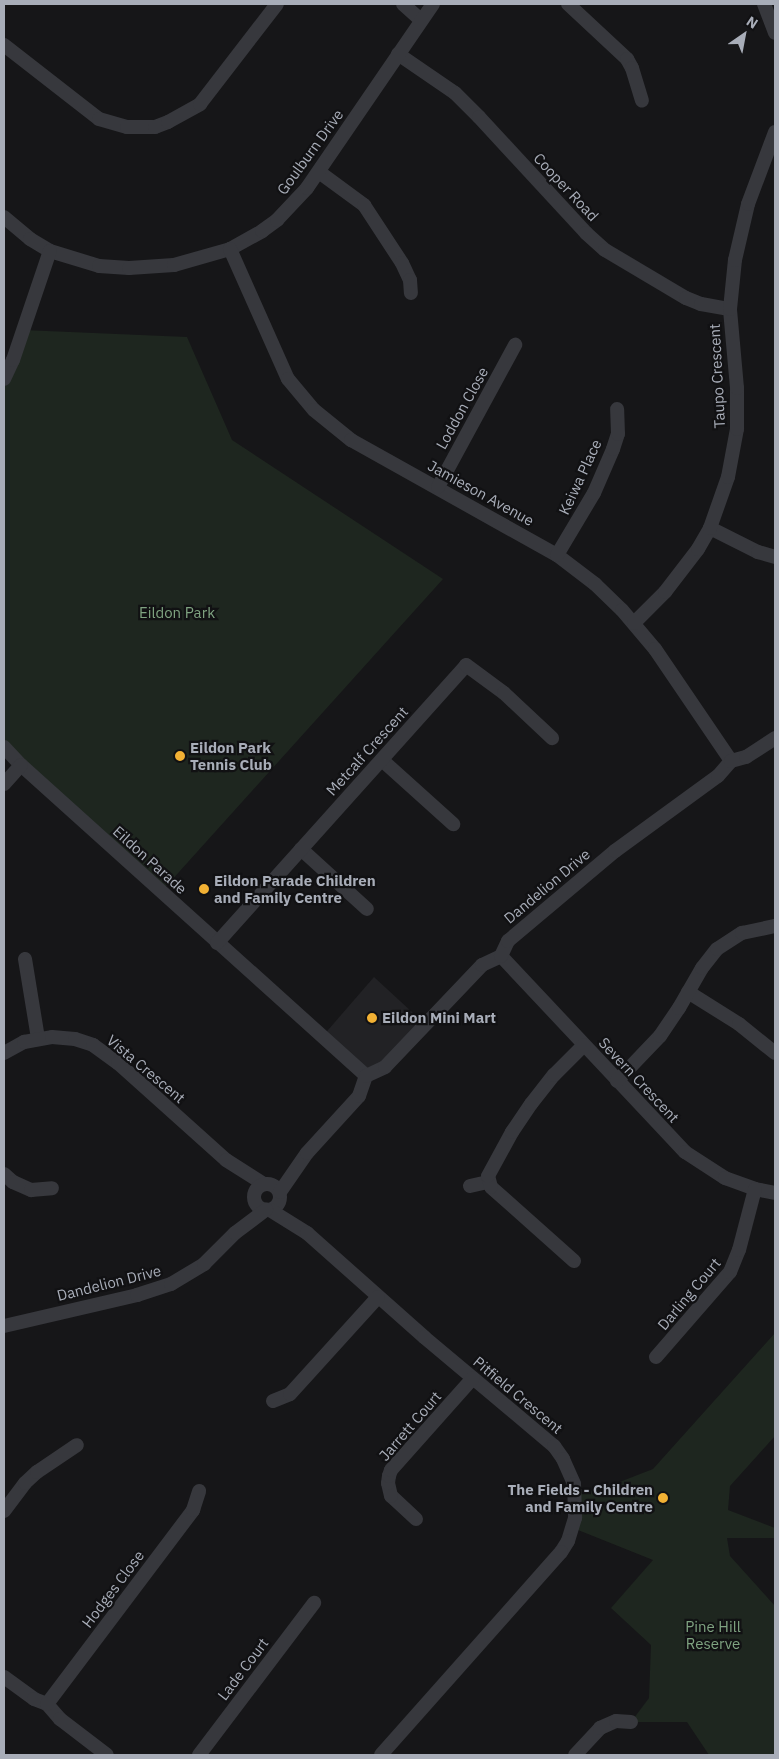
<!DOCTYPE html>
<html>
<head>
<meta charset="utf-8">
<style>
	body { margin:0 }
	#map { position:relative; width:779px; height:1759px; overflow:hidden; background:#161618; font-family:"IBM Plex Sans",sans-serif }
	div>[style] { position:absolute }
	[style*='--x'] { left:calc(var(--x)*1px); top:calc(var(--y)*1px); width:calc(var(--w)*1px); rotate:calc(var(--a)*1deg) }
	.built>* { inset:0; background:#222225 }
	.green>* { inset:0; background:#1e261f }
	.minor>* { height:14px; margin:-7px; padding:0 7px; transform-origin:7px; border-radius:7px; background:#37383d }
	.minor>.ring { margin:-7px; padding:0; box-sizing:content-box; background:none; border:14px solid #37383d; border-radius:50% }
	.dots>* { width:14px; height:14px; translate:-50% -50%; box-sizing:border-box; border:2px solid #111113; border-radius:50% }
	span { translate:-50% -50%; white-space:nowrap; text-align:center; line-height:1.15; -webkit-text-stroke:4.5px #111113; paint-order:stroke }
	.street-label { font-size:15px; color:#a8adb8 }
	.park-label { font-size:15px; color:#7fa381 }
	.poi-label { font-size:15px; color:#a8adb8; font-weight:700 }
	.left { translate:0 -50%; text-align:left }
	.right { translate:-100% -50%; text-align:right }
	.frame { position:absolute; inset:0; border:5px solid #a8adb8; pointer-events:none }
	.north { position:absolute; left:719px; top:10px; width:50px; height:50px; -webkit-text-stroke:4px #111113; paint-order:stroke; rotate:33deg; font-size:14px; font-weight:700; line-height:20px; text-align:center; color:#a8adb8 }
	.north::after { content:''; display:block; margin:auto; width:18px; height:22px; background:#a8adb8; clip-path:polygon(50% 0,100% 100%,50% 72%,0 100%) }
</style>
</head>
<body>
<div id="map">
	<div class="built">
		<i style="clip-path:polygon(374px 977px,425px 1024px,372px 1074px,322px 1037px)"></i>
	</div>
	<div class="green">
		<i style="clip-path:polygon(23px 330px,187px 337px,232px 440px,443px 579px,161px 892px,4px 747px,4px 379px)"></i>
		<i style="clip-path:polygon(775px 1333px,775px 1436px,730px 1486px,728px 1510px,775px 1528px,775px 1538px,727px 1538px,730px 1556px,775px 1606px,775px 1755px,709px 1755px,687px 1722px,631px 1722px,649px 1698px,651px 1645px,611px 1608px,653px 1560px,573px 1528px,575px 1492px,599px 1490px,653px 1469px)"></i>
	</div>
	<div class="minor">
		<i style="--x:403;--y:4;--w:24;--a:42"></i>
		<i style="--x:568;--y:4;--w:81;--a:43"></i>
		<i style="--x:627;--y:59;--w:10;--a:61"></i>
		<i style="--x:632;--y:68;--w:34;--a:73"></i>
		<i style="--x:764;--y:4;--w:31;--a:69"></i>
		<i style="--x:4;--y:45;--w:120;--a:37.9"></i>
		<i style="--x:99;--y:119;--w:29;--a:16"></i>
		<i style="--x:127;--y:127;--w:28;--a:0"></i>
		<i style="--x:155;--y:127;--w:14;--a:-21"></i>
		<i style="--x:168;--y:122;--w:37;--a:-29"></i>
		<i style="--x:200;--y:104;--w:126;--a:-52.4"></i>
		<i style="--x:398;--y:54;--w:69;--a:34.4"></i>
		<i style="--x:455;--y:93;--w:34;--a:45"></i>
		<i style="--x:479;--y:117;--w:158;--a:47.3"></i>
		<i style="--x:586;--y:233;--w:25;--a:42"></i>
		<i style="--x:605;--y:250;--w:94;--a:30.7"></i>
		<i style="--x:686;--y:298;--w:16;--a:22"></i>
		<i style="--x:701;--y:304;--w:29;--a:10"></i>
		<i style="--x:319;--y:172;--w:56;--a:36.3"></i>
		<i style="--x:364;--y:205;--w:69;--a:56.8"></i>
		<i style="--x:402;--y:263;--w:19;--a:65"></i>
		<i style="--x:410;--y:280;--w:13;--a:86"></i>
		<i style="--x:4;--y:217;--w:34;--a:40"></i>
		<i style="--x:30;--y:239;--w:23;--a:31"></i>
		<i style="--x:50;--y:251;--w:51;--a:17"></i>
		<i style="--x:99;--y:266;--w:30;--a:4"></i>
		<i style="--x:129;--y:268;--w:45;--a:-3.8"></i>
		<i style="--x:174;--y:265;--w:58;--a:-15.9"></i>
		<i style="--x:230;--y:249;--w:37;--a:-29"></i>
		<i style="--x:262;--y:231;--w:19;--a:-36"></i>
		<i style="--x:277;--y:220;--w:44;--a:-46.8"></i>
		<i style="--x:307;--y:188;--w:223;--a:-55.6"></i>
		<i style="--x:230;--y:249;--w:142;--a:66"></i>
		<i style="--x:288;--y:379;--w:40;--a:50"></i>
		<i style="--x:314;--y:410;--w:48;--a:39"></i>
		<i style="--x:351;--y:440;--w:236;--a:29.2"></i>
		<i style="--x:557;--y:555;--w:48;--a:37.3"></i>
		<i style="--x:595;--y:584;--w:37;--a:44"></i>
		<i style="--x:622;--y:610;--w:51;--a:49.8"></i>
		<i style="--x:655;--y:649;--w:135;--a:55.8"></i>
		<i style="--x:4;--y:379;--w:21;--a:-65"></i>
		<i style="--x:13;--y:360;--w:115;--a:-71.3"></i>
		<i style="--x:438;--y:487;--w:162;--a:-61.5"></i>
		<i style="--x:710;--y:528;--w:54;--a:26.6"></i>
		<i style="--x:758;--y:552;--w:18;--a:16"></i>
		<i style="--x:557;--y:555;--w:72;--a:-59.2"></i>
		<i style="--x:594;--y:493;--w:48;--a:-66.6"></i>
		<i style="--x:613;--y:449;--w:16;--a:-72"></i>
		<i style="--x:618;--y:434;--w:25;--a:-92"></i>
		<i style="--x:634;--y:623;--w:44;--a:-45"></i>
		<i style="--x:665;--y:592;--w:54;--a:-52.5"></i>
		<i style="--x:698;--y:549;--w:24;--a:-60"></i>
		<i style="--x:710;--y:528;--w:54;--a:-70.6"></i>
		<i style="--x:728;--y:477;--w:49;--a:-79.4"></i>
		<i style="--x:737;--y:429;--w:41;--a:-90"></i>
		<i style="--x:737;--y:388;--w:79;--a:-95.1"></i>
		<i style="--x:730;--y:309;--w:49;--a:-84.2"></i>
		<i style="--x:735;--y:260;--w:57;--a:-76.9"></i>
		<i style="--x:748;--y:204;--w:77;--a:-69.4"></i>
		<i style="--x:4;--y:747;--w:25;--a:47"></i>
		<i style="--x:21;--y:765;--w:464;--a:42"></i>
		<i style="--x:382;--y:760;--w:96;--a:42"></i>
		<i style="--x:4;--y:784;--w:25;--a:-48"></i>
		<i style="--x:301;--y:849;--w:89;--a:42.3"></i>
		<i style="--x:217;--y:943;--w:373;--a:-48.1"></i>
		<i style="--x:466;--y:665;--w:47;--a:36.4"></i>
		<i style="--x:504;--y:693;--w:66;--a:43.2"></i>
		<i style="--x:501;--y:956;--w:269;--a:46.8"></i>
		<i style="--x:685;--y:1152;--w:48;--a:33"></i>
		<i style="--x:725;--y:1178;--w:32;--a:20"></i>
		<i style="--x:755;--y:1189;--w:20;--a:11"></i>
		<i style="--x:25;--y:959;--w:80;--a:80.7"></i>
		<i style="--x:688;--y:992;--w:60;--a:32.1"></i>
		<i style="--x:739;--y:1024;--w:46;--a:38.9"></i>
		<i style="--x:4;--y:1053;--w:23;--a:-29"></i>
		<i style="--x:24;--y:1042;--w:28;--a:-10"></i>
		<i style="--x:52;--y:1037;--w:23;--a:5"></i>
		<i style="--x:75;--y:1039;--w:19;--a:18"></i>
		<i style="--x:93;--y:1045;--w:31;--a:36"></i>
		<i style="--x:118;--y:1063;--w:145;--a:41.9"></i>
		<i style="--x:226;--y:1160;--w:45;--a:32.3"></i>
		<i style="--x:617;--y:1081;--w:62;--a:-46.3"></i>
		<i style="--x:660;--y:1036;--w:34;--a:-56"></i>
		<i style="--x:679;--y:1008;--w:46;--a:-60.1"></i>
		<i style="--x:702;--y:968;--w:24;--a:-52"></i>
		<i style="--x:717;--y:949;--w:30;--a:-33"></i>
		<i style="--x:742;--y:933;--w:34;--a:-12"></i>
		<i style="--x:4;--y:1174;--w:12;--a:42"></i>
		<i style="--x:13;--y:1182;--w:20;--a:24"></i>
		<i style="--x:31;--y:1190;--w:21;--a:-5"></i>
		<i class="ring" style="left:254px;top:1184px;width:12px;height:12px"></i>
		<i style="--x:470;--y:1186;--w:18;--a:-13"></i>
		<i style="--x:280;--y:1192;--w:47;--a:-55.3"></i>
		<i style="--x:307;--y:1153;--w:77;--a:-47.6"></i>
		<i style="--x:359;--y:1096;--w:21;--a:-71"></i>
		<i style="--x:366;--y:1076;--w:21;--a:-25"></i>
		<i style="--x:385;--y:1067;--w:141;--a:-46.4"></i>
		<i style="--x:482;--y:965;--w:21;--a:-25"></i>
		<i style="--x:501;--y:956;--w:17;--a:-65"></i>
		<i style="--x:508;--y:941;--w:140;--a:-40.1"></i>
		<i style="--x:615;--y:851;--w:127;--a:-36.1"></i>
		<i style="--x:718;--y:776;--w:20;--a:-49"></i>
		<i style="--x:731;--y:761;--w:16;--a:-15"></i>
		<i style="--x:746;--y:757;--w:35;--a:-33"></i>
		<i style="--x:270;--y:1210;--w:44;--a:31.9"></i>
		<i style="--x:307;--y:1233;--w:157;--a:41.6"></i>
		<i style="--x:424;--y:1337;--w:170;--a:40"></i>
		<i style="--x:554;--y:1446;--w:16;--a:55"></i>
		<i style="--x:563;--y:1459;--w:27;--a:66"></i>
		<i style="--x:574;--y:1484;--w:34;--a:88"></i>
		<i style="--x:575;--y:1518;--w:24;--a:107"></i>
		<i style="--x:568;--y:1541;--w:13;--a:122"></i>
		<i style="--x:561;--y:1552;--w:271;--a:131.6"></i>
		<i style="--x:574;--y:1261;--w:111;--a:-138.3"></i>
		<i style="--x:491;--y:1187;--w:11;--a:-105"></i>
		<i style="--x:488;--y:1176;--w:50;--a:-61.4"></i>
		<i style="--x:512;--y:1132;--w:34;--a:-56"></i>
		<i style="--x:531;--y:1104;--w:37;--a:-52"></i>
		<i style="--x:554;--y:1075;--w:42;--a:-45"></i>
		<i style="--x:4;--y:1326;--w:137;--a:-13.1"></i>
		<i style="--x:137;--y:1295;--w:36;--a:-18"></i>
		<i style="--x:171;--y:1284;--w:39;--a:-31"></i>
		<i style="--x:204;--y:1264;--w:44;--a:-45"></i>
		<i style="--x:235;--y:1233;--w:39;--a:-37"></i>
		<i style="--x:656;--y:1357;--w:113;--a:-49"></i>
		<i style="--x:730;--y:1272;--w:24;--a:-68"></i>
		<i style="--x:739;--y:1250;--w:63;--a:-75.3"></i>
		<i style="--x:273;--y:1401;--w:18;--a:-22"></i>
		<i style="--x:290;--y:1394;--w:131;--a:-47.8"></i>
		<i style="--x:4;--y:1511;--w:35;--a:-53"></i>
		<i style="--x:25;--y:1483;--w:16;--a:-43"></i>
		<i style="--x:37;--y:1472;--w:48;--a:-34"></i>
		<i style="--x:416;--y:1519;--w:34;--a:-137"></i>
		<i style="--x:391;--y:1496;--w:13;--a:-103"></i>
		<i style="--x:388;--y:1483;--w:7;--a:-82"></i>
		<i style="--x:389;--y:1476;--w:6;--a:-72"></i>
		<i style="--x:391;--y:1470;--w:123;--a:-48.3"></i>
		<i style="--x:4;--y:1677;--w:37;--a:36"></i>
		<i style="--x:34;--y:1699;--w:14;--a:21"></i>
		<i style="--x:47;--y:1704;--w:20;--a:49"></i>
		<i style="--x:60;--y:1719;--w:59;--a:37.5"></i>
		<i style="--x:47;--y:1704;--w:243;--a:-53"></i>
		<i style="--x:193;--y:1510;--w:20;--a:-72"></i>
		<i style="--x:199;--y:1755;--w:191;--a:-52.9"></i>
		<i style="--x:575;--y:1755;--w:37;--a:-47"></i>
		<i style="--x:600;--y:1728;--w:17;--a:-24"></i>
		<i style="--x:616;--y:1721;--w:15;--a:4"></i>
	</div>
	<div class="dots">
		<i style="left:180px;top:756px;background:#f2b134"></i>
		<i style="left:204px;top:889px;background:#f2b134"></i>
		<i style="left:372px;top:1018px;background:#f2b134"></i>
		<i style="left:663px;top:1498px;background:#f2b134"></i>
	</div>
	<div class="street-label">
		<span style="left:310px;top:152px;rotate:-54deg">Goulburn Drive</span>
		<span style="left:566px;top:187px;rotate:47deg">Cooper Road</span>
		<span style="left:717px;top:376px;rotate:-93deg">Taupo Crescent</span>
		<span style="left:462px;top:408px;rotate:-61deg">Loddon Close</span>
		<span style="left:580px;top:477px;rotate:-65deg">Keiwa Place</span>
		<span style="left:481px;top:493px;rotate:29deg">Jamieson Avenue</span>
		<span style="left:367px;top:751px;rotate:-48deg">Metcalf Crescent</span>
		<span style="left:150px;top:860px;rotate:42deg">Eildon Parade</span>
		<span style="left:547px;top:886px;rotate:-40deg">Dandelion Drive</span>
		<span style="left:146px;top:1069px;rotate:40deg">Vista Crescent</span>
		<span style="left:639px;top:1080px;rotate:47deg">Severn Crescent</span>
		<span style="left:109px;top:1283px;rotate:-14deg">Dandelion Drive</span>
		<span style="left:689px;top:1294px;rotate:-50deg">Darling Court</span>
		<span style="left:518px;top:1395px;rotate:40deg">Pitfield Crescent</span>
		<span style="left:410px;top:1426px;rotate:-49deg">Jarrett Court</span>
		<span style="left:113px;top:1589px;rotate:-53deg">Hodges Close</span>
		<span style="left:243px;top:1669px;rotate:-53deg">Lade Court</span>
	</div>
	<div class="park-label">
		<span style="left:177px;top:613px">Eildon Park</span>
		<span style="left:713px;top:1635px">Pine Hill<br>Reserve</span>
	</div>
	<div class="poi-label">
		<span class="left" style="left:190px;top:756px">Eildon Park<br>Tennis Club</span>
		<span class="left" style="left:214px;top:889px">Eildon Parade Children<br>and Family Centre</span>
		<span class="left" style="left:382px;top:1018px">Eildon Mini Mart</span>
		<span class="right" style="left:653px;top:1498px">The Fields - Children<br>and Family Centre</span>
	</div>
	<div class="frame"></div>
	<div class="north">N</div>
</div>
</body>
</html>
